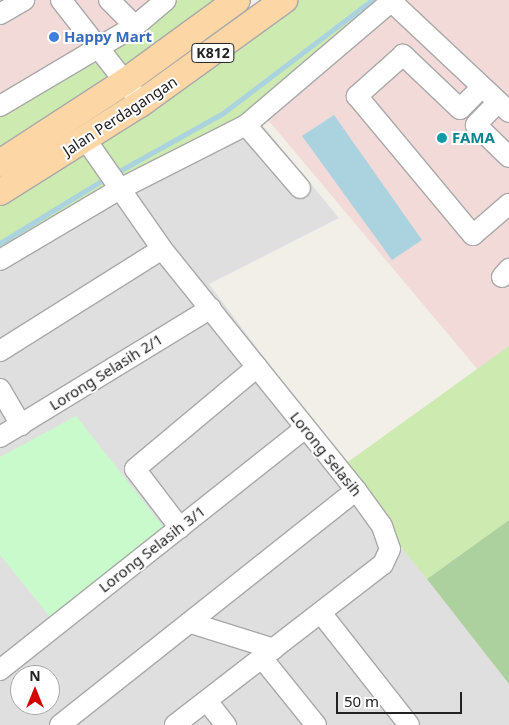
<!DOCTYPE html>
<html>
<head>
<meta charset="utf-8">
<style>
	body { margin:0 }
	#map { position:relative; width:509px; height:725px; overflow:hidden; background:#f2efe9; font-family:"Noto Sans",sans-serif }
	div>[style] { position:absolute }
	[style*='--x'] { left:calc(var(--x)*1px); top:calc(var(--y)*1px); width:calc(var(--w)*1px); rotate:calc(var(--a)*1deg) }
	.residential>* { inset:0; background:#e0dfdf }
	.commercial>* { inset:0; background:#f2dad9 }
	.grass>* { inset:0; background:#cdebb0 }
	.forest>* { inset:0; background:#add19e }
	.park>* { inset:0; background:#c8facc }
	.water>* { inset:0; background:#aad3df }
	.stream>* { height:5px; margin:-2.5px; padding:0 2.5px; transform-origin:2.5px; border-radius:2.5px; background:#aad3df }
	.roads { filter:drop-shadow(1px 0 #a9a9a9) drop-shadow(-1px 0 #a9a9a9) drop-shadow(0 1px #a9a9a9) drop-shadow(0 -1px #a9a9a9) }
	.minor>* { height:20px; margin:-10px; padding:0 10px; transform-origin:10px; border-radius:10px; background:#fff }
	.major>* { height:26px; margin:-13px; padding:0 13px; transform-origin:13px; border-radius:13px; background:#fcd6a4 }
	.dots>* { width:14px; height:14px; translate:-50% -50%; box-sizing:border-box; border:2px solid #fff; border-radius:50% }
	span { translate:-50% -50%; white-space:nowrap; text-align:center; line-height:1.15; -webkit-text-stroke:4px #fff; paint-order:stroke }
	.shield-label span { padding:1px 4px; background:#fff; border:1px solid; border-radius:4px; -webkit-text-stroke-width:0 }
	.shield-label { font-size:14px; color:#222; font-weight:700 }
	.shop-label { font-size:15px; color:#366cbe; font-weight:700 }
	.left { translate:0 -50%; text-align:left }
	.street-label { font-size:15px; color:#222 }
	.culture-label { font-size:15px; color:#0d838f; font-weight:700 }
	.north { position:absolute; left:10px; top:665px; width:50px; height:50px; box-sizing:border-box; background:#fff; border:1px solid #a7a7a7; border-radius:50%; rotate:0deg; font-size:14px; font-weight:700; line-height:20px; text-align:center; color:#222 }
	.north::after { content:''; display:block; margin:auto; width:18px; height:22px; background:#d40000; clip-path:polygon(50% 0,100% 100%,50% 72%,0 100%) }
	.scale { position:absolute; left:336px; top:692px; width:126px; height:22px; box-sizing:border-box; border:2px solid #222; border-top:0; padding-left:6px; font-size:15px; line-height:18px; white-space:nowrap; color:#222; -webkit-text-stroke:4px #fff; paint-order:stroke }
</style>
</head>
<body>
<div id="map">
	<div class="residential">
		<i style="clip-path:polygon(evenodd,246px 105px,339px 218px,209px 284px,509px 684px,509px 725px,0 725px,0 251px,246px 105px,20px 675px,50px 675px,50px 705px,20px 705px,20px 675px)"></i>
	</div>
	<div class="commercial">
		<i style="clip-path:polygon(0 0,237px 0,0 163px)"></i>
		<i style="clip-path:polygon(391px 0,509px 0,509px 346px,479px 371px,253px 102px)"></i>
	</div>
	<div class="grass">
		<i style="clip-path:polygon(166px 0,237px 0,0 162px,0 106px)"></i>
		<i style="clip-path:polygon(283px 0,392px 0,246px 125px,0 260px,0 192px)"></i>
		<i style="clip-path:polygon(509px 346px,509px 520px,427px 579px,338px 469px)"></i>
	</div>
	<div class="forest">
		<i style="clip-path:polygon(509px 520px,509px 684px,427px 579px)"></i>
	</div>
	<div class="park">
		<i style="clip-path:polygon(76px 416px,165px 529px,51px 618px,0 555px,0 457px)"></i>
	</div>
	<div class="water">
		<i style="clip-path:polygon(334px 115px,422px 240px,392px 260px,302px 136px)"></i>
	</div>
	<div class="stream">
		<i style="--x:114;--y:174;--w:125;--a:-29.2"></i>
		<i style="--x:223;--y:113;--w:187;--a:-37.2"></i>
		<i style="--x:0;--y:243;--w:124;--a:-31.5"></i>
	</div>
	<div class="roads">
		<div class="minor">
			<i style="--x:61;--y:0;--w:117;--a:52"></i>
			<i style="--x:109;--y:0;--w:37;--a:45"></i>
			<i style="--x:391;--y:1;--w:162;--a:43.2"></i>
			<i style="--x:0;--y:14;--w:28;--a:-30"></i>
			<i style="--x:482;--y:87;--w:31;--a:135"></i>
			<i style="--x:460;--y:109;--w:79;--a:-136.5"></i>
			<i style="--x:403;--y:55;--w:62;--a:138.3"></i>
			<i style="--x:357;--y:96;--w:181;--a:50.2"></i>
			<i style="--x:473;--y:235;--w:48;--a:-40.7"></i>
			<i style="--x:498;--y:102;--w:32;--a:134"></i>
			<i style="--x:476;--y:125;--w:46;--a:44.1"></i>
			<i style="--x:0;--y:106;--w:157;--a:-30.7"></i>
			<i style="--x:135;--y:26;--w:40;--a:-40"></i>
			<i style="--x:246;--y:125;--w:83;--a:49.4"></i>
			<i style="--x:86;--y:140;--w:133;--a:55.1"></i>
			<i style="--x:162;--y:249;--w:309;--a:51.2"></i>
			<i style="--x:356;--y:490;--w:44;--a:54.2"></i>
			<i style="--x:382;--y:526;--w:24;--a:71"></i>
			<i style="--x:390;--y:549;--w:17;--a:115"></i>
			<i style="--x:383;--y:564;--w:263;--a:142.3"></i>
			<i style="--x:0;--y:260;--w:137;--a:-30.7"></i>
			<i style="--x:118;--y:190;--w:144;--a:-26.9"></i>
			<i style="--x:246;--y:125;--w:193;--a:-40.4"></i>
			<i style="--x:502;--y:277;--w:11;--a:-49"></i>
			<i style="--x:0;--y:351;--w:191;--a:-32.2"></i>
			<i style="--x:0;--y:389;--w:42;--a:59.7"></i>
			<i style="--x:0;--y:437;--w:247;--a:-31.4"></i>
			<i style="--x:180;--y:528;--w:74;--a:-127.3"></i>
			<i style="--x:135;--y:469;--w:159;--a:-39.9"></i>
			<i style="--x:321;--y:613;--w:142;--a:51.8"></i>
			<i style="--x:191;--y:623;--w:87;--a:17.4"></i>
			<i style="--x:262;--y:658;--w:86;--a:51.1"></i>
			<i style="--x:0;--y:670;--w:388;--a:-38.4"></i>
			<i style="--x:207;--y:701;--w:31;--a:52"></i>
			<i style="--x:60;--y:725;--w:378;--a:-38.4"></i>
		</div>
		<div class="major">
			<i style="--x:0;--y:163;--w:150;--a:-33.1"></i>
			<i style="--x:126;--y:81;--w:137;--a:-36.1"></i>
			<i style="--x:0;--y:192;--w:165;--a:-32.2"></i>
			<i style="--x:140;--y:104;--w:178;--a:-35.8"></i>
		</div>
	</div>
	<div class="dots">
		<i style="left:54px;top:37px;background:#3f7fe0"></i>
		<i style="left:442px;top:138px;background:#0f9aa8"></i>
	</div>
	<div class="shield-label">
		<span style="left:213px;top:53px">K812</span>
	</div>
	<div class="shop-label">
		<span class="left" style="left:64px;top:37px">Happy Mart</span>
	</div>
	<div class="street-label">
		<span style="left:120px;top:116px;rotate:-33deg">Jalan Perdagangan</span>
		<span style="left:106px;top:372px;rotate:-32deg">Lorong Selasih 2/1</span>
		<span style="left:326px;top:454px;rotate:51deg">Lorong Selasih</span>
		<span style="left:152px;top:549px;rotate:-38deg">Lorong Selasih 3/1</span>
	</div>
	<div class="culture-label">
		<span class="left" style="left:452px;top:138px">FAMA</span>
	</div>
	<div class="north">N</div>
	<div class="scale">50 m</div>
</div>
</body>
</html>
